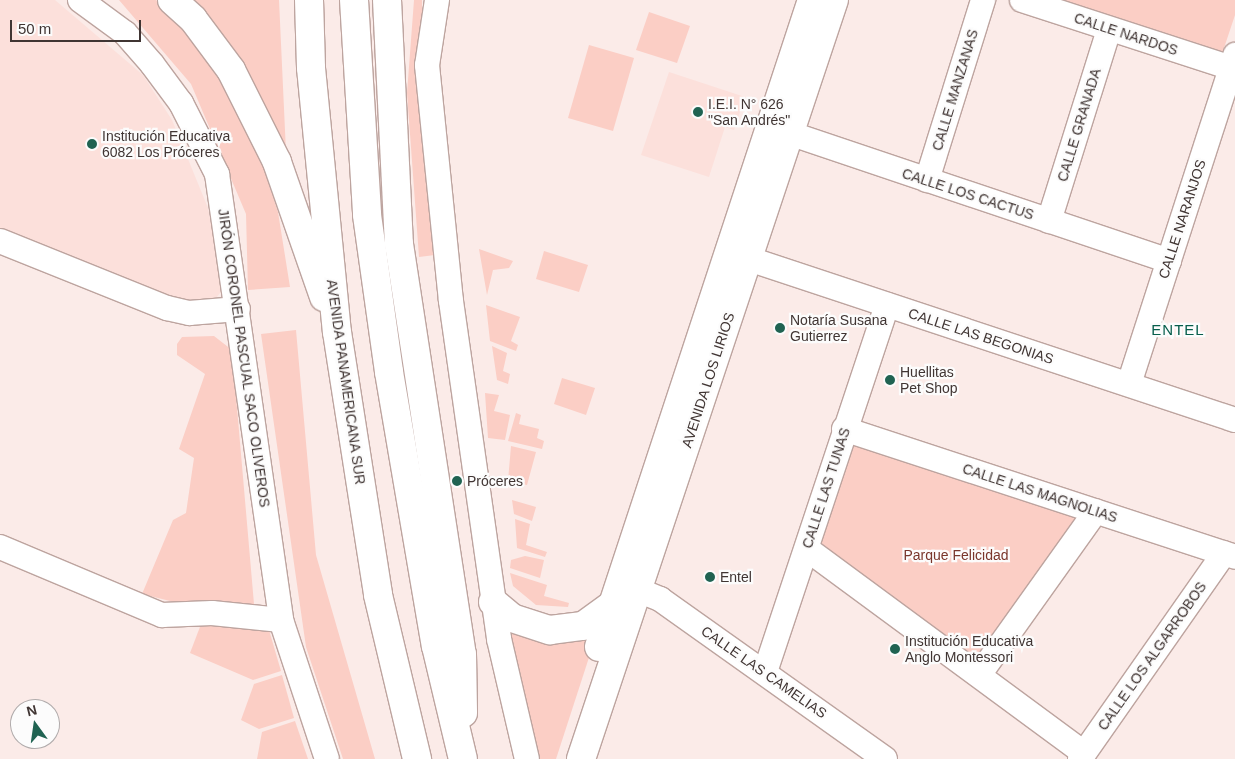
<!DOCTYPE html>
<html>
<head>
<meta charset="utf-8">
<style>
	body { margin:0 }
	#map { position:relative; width:1235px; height:759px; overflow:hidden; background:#fbebe8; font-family:Arial,sans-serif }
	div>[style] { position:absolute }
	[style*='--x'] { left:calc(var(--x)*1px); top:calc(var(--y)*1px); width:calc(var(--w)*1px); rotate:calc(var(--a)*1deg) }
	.built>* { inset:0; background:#fce0db }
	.green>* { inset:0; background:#fbcec5 }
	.roads { filter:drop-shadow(1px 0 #bda49f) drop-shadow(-1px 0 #bda49f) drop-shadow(0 1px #bda49f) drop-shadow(0 -1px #bda49f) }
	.minor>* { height:24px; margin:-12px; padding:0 12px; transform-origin:12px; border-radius:12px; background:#fff }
	.major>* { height:28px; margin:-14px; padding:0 14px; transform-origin:14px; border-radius:14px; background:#fff }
	.highway>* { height:28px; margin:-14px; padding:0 14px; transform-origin:14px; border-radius:14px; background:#fff }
	.dots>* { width:14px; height:14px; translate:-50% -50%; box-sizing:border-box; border:2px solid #fcfcfc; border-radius:50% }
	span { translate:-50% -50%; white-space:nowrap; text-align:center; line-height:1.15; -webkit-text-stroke:4.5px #fcfcfc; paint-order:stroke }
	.street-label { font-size:14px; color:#403533 }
	.poi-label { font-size:14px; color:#403533 }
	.left { translate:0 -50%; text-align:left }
	.park-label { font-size:14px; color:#7a362b }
	.neighbourhood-label { font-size:15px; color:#075e4c; letter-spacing:1px }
	.north { position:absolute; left:10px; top:699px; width:50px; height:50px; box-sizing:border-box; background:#fcfcfc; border:1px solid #b1acac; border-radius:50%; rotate:346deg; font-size:14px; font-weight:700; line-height:20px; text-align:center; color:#403533 }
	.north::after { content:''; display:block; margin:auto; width:18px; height:22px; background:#206352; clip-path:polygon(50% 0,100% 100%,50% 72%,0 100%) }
	.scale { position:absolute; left:10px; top:20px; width:131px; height:22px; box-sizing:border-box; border:2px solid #403533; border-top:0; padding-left:6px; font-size:15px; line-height:18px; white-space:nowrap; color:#403533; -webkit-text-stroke:4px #fcfcfc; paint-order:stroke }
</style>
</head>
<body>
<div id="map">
	<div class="built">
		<i style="clip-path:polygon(0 0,55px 0,143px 75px,172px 120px,208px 208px,224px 288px,216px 298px,181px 301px,0 233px)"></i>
		<i style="clip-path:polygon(669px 72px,745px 97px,734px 130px,725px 127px,709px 177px,641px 155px)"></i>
	</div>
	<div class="green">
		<i style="clip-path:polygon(119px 0,156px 0,185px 27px,221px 77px,254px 139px,278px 212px,290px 287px,248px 290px,246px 214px,191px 84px)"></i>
		<i style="clip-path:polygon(193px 0,279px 0,286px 152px,243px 63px)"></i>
		<i style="clip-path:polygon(414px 0,422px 0,422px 142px,435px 255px,419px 257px,407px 93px)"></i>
		<i style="clip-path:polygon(1059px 0,1235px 0,1235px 15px,1222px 54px)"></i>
		<i style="clip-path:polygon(649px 12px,690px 26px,677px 63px,636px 50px)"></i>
		<i style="clip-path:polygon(589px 45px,634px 58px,613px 131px,568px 118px)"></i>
		<i style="clip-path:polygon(479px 249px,513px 261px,509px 268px,493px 270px,487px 295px)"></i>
		<i style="clip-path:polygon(544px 251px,588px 265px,579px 292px,536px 279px)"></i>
		<i style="clip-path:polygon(486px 305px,520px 317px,511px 341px,518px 345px,516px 351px,490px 341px)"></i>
		<i style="clip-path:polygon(296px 330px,316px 555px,375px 759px,343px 759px,306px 647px,261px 334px)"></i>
		<i style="clip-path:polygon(214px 336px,232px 350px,254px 604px,186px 605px,142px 594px,173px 520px,186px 513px,194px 458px,179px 449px,205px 374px,177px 355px,177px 344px,182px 337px)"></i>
		<i style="clip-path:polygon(492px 346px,507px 353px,503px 371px,510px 374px,508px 384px,497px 380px)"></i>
		<i style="clip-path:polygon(562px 378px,595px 388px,586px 415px,554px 404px)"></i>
		<i style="clip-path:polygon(485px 393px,499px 395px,494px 411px,510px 415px,505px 440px,488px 438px)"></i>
		<i style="clip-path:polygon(516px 413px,521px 415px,519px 424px,539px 429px,537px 438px,544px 441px,542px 449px,508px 441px)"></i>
		<i style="clip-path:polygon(849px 443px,1078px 516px,974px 660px,819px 545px)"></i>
		<i style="clip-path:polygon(511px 446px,536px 452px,527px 485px,508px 481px)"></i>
		<i style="clip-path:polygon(512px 500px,536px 507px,532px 521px,514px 514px)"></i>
		<i style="clip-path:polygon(515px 519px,530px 524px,526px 545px,547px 552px,545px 557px,517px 548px)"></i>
		<i style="clip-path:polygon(525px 556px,544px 560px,540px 578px,510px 568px,511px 560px)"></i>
		<i style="clip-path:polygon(510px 573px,547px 585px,544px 596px,569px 603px,568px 607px,536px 605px,513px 586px)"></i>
		<i style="clip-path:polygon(203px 619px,269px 630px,281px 671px,253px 680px,190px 653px)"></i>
		<i style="clip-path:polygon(507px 628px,591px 630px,595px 639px,556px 759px,536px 759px)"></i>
		<i style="clip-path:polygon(282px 675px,294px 718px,259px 729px,241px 720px,254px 684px)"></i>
		<i style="clip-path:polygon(295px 721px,308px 759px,257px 759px,262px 732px)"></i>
	</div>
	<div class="roads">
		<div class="minor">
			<i style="--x:80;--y:0;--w:56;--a:36.3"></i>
			<i style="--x:125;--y:33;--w:41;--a:48.9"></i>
			<i style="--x:152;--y:64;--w:49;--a:53.4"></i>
			<i style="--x:181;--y:103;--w:80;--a:63.1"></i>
			<i style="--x:217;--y:174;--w:451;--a:81.8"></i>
			<i style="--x:281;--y:620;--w:146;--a:71.7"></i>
			<i style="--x:437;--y:0;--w:66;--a:98.7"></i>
			<i style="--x:427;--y:65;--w:237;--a:84.2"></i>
			<i style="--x:451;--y:301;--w:341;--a:81.9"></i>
			<i style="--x:499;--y:639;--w:123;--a:76.9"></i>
			<i style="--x:1022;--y:0;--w:220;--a:18"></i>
			<i style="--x:771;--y:127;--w:420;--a:18.6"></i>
			<i style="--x:927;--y:180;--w:189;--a:-72.7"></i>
			<i style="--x:1049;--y:221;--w:201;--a:-72.6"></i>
			<i style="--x:0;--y:241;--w:180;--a:21.9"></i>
			<i style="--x:167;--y:308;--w:23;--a:13"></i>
			<i style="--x:189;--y:313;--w:49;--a:-4.7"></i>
			<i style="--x:731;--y:253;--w:531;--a:18.33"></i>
			<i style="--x:1129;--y:384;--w:346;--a:-72.1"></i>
			<i style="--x:844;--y:429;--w:411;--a:18.1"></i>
			<i style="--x:0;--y:547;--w:176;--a:22.8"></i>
			<i style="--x:162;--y:615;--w:50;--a:-2.3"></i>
			<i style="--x:212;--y:613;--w:69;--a:5.8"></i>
			<i style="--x:807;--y:549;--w:344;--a:36.4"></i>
			<i style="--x:640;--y:591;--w:22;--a:22"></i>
			<i style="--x:660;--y:599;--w:276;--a:35.4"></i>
			<i style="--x:765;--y:672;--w:387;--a:-71.6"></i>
			<i style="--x:979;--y:675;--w:201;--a:-54.5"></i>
			<i style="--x:1080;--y:759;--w:251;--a:-55"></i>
		</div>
		<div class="major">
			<i style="--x:493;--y:602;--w:25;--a:40"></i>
			<i style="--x:512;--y:618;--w:40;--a:18"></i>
			<i style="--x:550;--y:630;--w:33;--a:-7"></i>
			<i style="--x:583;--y:626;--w:37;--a:-36"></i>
			<i style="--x:599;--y:647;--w:681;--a:-71.78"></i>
			<i style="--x:581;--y:759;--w:800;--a:-71.57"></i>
		</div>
		<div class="highway">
			<i style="--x:172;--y:0;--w:28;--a:42"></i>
			<i style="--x:193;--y:19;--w:64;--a:53.3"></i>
			<i style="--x:231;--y:70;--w:103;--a:63.4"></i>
			<i style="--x:277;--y:162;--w:143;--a:70.8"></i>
			<i style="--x:309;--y:0;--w:68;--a:88.3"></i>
			<i style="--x:311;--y:68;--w:265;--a:84.4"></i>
			<i style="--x:337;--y:332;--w:266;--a:81.1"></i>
			<i style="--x:378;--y:595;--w:169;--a:76.6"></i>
			<i style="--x:354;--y:0;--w:215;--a:86.5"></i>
			<i style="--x:367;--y:215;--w:159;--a:82"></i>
			<i style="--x:389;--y:372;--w:278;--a:80.3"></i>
			<i style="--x:436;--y:646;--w:116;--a:76.6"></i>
			<i style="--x:387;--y:0;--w:244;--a:87.2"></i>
			<i style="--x:399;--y:244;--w:415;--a:81.3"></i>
			<i style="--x:462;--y:654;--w:59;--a:89"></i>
		</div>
	</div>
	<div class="dots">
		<i style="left:698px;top:112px;background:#206352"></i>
		<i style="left:92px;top:144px;background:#206352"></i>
		<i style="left:780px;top:328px;background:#206352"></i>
		<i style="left:890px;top:380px;background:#206352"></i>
		<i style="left:457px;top:481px;background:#206352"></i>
		<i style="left:710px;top:577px;background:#206352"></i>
		<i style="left:895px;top:649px;background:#206352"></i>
	</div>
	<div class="street-label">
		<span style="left:1126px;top:34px;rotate:18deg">CALLE NARDOS</span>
		<span style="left:955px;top:90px;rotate:-73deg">CALLE MANZANAS</span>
		<span style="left:1079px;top:125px;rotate:-73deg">CALLE GRANADA</span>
		<span style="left:968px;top:194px;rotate:18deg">CALLE LOS CACTUS</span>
		<span style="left:1182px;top:219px;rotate:-72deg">CALLE NARANJOS</span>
		<span style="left:981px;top:336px;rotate:18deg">CALLE LAS BEGONIAS</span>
		<span style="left:244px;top:358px;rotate:82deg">JIRÓN CORONEL PASCUAL SACO OLIVEROS</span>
		<span style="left:708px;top:380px;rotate:-72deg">AVENIDA LOS LIRIOS</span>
		<span style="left:346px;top:382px;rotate:82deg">AVENIDA PANAMERICANA SUR</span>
		<span style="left:826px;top:488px;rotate:-72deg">CALLE LAS TUNAS</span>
		<span style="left:1040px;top:493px;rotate:18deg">CALLE LAS MAGNOLIAS</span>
		<span style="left:1152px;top:656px;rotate:-55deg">CALLE LOS ALGARROBOS</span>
		<span style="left:764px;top:672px;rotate:35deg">CALLE LAS CAMELIAS</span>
	</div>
	<div class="poi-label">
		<span class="left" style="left:708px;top:112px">I.E.I. N° 626<br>"San Andrés"</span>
		<span class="left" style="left:102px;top:144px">Institución Educativa<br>6082 Los Próceres</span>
		<span class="left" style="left:790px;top:328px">Notaría Susana<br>Gutierrez</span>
		<span class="left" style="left:900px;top:380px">Huellitas<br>Pet Shop</span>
		<span class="left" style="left:467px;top:481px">Próceres</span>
		<span class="left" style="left:720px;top:577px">Entel</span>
		<span class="left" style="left:905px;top:649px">Institución Educativa<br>Anglo Montessori</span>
	</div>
	<div class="park-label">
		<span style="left:956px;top:555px">Parque Felicidad</span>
	</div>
	<div class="neighbourhood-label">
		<span style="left:1178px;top:330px">ENTEL</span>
	</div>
	<div class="north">N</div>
	<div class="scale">50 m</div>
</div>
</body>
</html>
